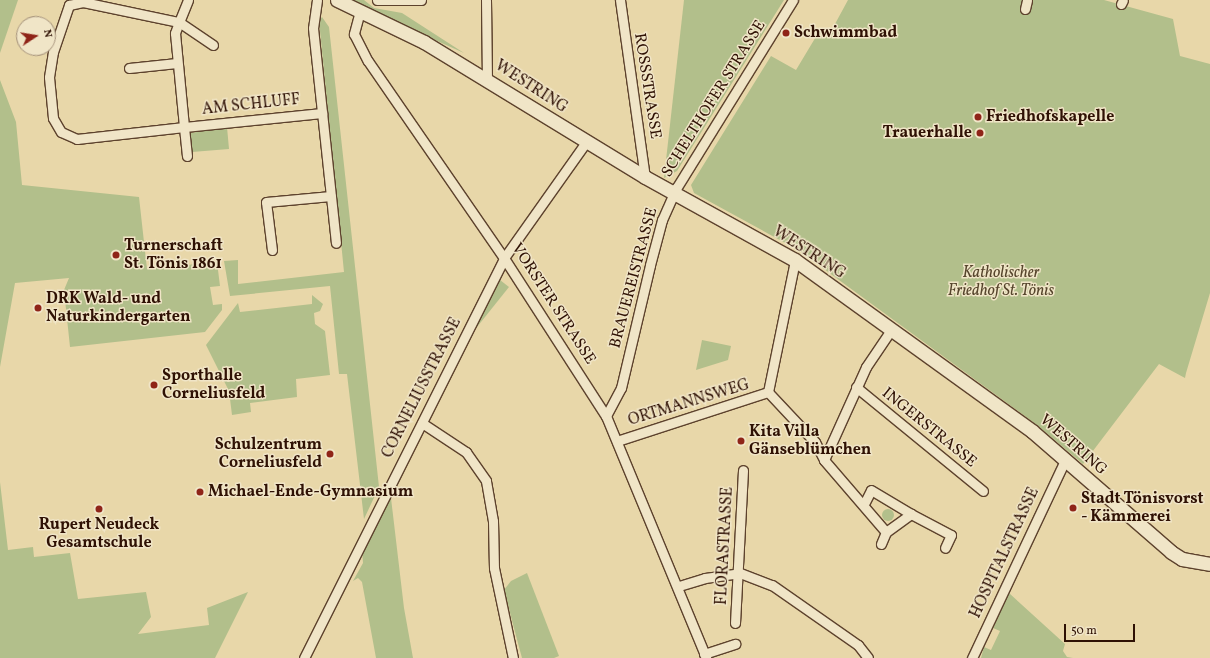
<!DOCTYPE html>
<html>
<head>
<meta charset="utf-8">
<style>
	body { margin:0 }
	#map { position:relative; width:1210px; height:658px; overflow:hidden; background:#e8d7a9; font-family:Vollkorn,serif }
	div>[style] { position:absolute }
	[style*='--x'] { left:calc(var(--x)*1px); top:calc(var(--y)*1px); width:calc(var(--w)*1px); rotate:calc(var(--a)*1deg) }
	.green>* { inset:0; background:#b2bf8b }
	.round { border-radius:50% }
	.roads { filter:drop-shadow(1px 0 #5d422d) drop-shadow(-1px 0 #5d422d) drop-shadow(0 1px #5d422d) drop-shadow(0 -1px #5d422d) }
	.street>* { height:9px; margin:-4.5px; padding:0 4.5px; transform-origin:4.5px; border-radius:4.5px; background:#f0e5c7 }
	.secondary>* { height:13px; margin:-6.5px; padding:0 6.5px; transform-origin:6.5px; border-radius:6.5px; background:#f0e5c7 }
	.dots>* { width:11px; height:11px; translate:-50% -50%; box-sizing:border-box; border:2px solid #f0e5c7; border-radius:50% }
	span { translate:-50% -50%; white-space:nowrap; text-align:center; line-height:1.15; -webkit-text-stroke:3px #f0e5c7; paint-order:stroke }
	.poi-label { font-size:16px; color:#2f1104; font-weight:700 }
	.left { translate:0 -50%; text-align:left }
	.right { translate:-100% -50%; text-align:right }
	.street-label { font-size:16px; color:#2f1104 }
	.park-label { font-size:16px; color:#56452c; font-style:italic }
	.north { position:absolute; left:16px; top:16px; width:40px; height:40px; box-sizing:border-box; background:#f0e5c7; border:1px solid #a39079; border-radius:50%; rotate:78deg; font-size:11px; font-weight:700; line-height:16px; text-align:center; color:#2f1104 }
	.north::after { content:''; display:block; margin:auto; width:14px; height:18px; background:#8f2418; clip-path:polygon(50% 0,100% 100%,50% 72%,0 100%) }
	.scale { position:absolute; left:1064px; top:624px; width:71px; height:18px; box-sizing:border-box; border:2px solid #2f1104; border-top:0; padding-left:5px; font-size:12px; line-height:14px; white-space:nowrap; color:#2f1104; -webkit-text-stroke:3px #f0e5c7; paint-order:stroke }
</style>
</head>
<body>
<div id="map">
	<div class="green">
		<i style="clip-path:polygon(0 0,18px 0,0 53px)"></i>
		<i style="clip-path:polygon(346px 0,364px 0,374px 8px,402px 13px,464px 53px)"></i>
		<i style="clip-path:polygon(684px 0,784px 0,677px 171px,664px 178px)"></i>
		<i style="clip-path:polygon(848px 0,1104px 0,1173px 19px,1180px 56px,1210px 64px,1210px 293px,1186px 373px,1185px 378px,1159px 364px,1083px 464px,1037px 425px,798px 250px,694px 193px,691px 185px,771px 56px,796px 70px,820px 30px,829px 35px)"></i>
		<i style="clip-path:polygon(322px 17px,329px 27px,379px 487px,364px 519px,347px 374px,339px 374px,330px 286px,230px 296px,224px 261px,238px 260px,238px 284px,344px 272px,319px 21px)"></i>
		<i style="clip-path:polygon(0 80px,16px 122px,22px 185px,139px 197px,147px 269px,217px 262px,220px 286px,210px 287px,213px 305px,222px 304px,222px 310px,205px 332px,70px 347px,64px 290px,69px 278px,15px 283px,0 367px)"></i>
		<i style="clip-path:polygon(227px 127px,229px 149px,192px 152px,190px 133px)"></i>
		<i style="clip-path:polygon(500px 280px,509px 287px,477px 327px,475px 324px)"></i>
		<i style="clip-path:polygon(312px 295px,323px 304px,320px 311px,314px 313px,315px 324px,325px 331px,330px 375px,296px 379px,297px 397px,250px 403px,251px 412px,232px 415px,229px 391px,206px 345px,238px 303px,240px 312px,312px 304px)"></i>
		<i style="clip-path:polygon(702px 340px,731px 346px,728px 360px,696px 370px)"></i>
		<i style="clip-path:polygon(0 482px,8px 550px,33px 547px,34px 557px,70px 553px,78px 599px,146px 592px,151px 617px,138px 634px,209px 625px,207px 608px,248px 592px,215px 658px,0 658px)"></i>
		<i style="clip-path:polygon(391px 498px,404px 608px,413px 658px,376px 658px,362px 582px,358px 578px,353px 581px,363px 563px,362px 550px)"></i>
		<i class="round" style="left:882px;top:509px;width:12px;height:12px"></i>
		<i style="clip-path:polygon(527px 573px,559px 656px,554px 658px,522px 658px,519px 647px,504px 590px,511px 581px)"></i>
		<i style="clip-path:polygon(1009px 593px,1065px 644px,1063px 651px,1067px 657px,1073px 658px,981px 658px,984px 647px,991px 650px,1000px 631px,993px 628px)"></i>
	</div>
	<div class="roads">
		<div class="street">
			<i style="--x:188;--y:0;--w:24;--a:112"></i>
			<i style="--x:179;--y:22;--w:12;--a:110"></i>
			<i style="--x:175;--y:33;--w:94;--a:84.5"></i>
			<i style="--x:184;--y:127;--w:108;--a:173.6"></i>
			<i style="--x:77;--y:139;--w:17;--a:-156"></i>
			<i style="--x:61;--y:132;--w:16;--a:-120"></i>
			<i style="--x:53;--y:118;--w:41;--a:-95.6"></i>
			<i style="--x:49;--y:77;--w:25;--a:-81"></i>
			<i style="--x:53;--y:52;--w:50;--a:-71.2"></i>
			<i style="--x:69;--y:5;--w:14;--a:-12"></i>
			<i style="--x:83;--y:2;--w:98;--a:11.8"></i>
			<i style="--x:179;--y:22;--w:41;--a:34.1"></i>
			<i style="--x:317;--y:0;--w:28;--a:98"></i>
			<i style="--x:313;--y:28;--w:216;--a:83.9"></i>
			<i style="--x:377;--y:0;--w:44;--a:0"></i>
			<i style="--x:486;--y:0;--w:78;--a:89.3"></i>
			<i style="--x:620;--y:0;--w:179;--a:82"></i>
			<i style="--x:1121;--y:4;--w:4;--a:-63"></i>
			<i style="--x:1025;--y:9;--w:9;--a:-77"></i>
			<i style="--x:360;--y:11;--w:24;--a:105"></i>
			<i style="--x:354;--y:34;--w:30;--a:63"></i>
			<i style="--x:368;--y:61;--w:239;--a:55.4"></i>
			<i style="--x:504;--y:258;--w:188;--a:57.2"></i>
			<i style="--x:606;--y:416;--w:262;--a:67.5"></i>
			<i style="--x:129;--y:68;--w:48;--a:-5.9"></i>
			<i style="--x:187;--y:156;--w:29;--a:-96"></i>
			<i style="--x:184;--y:127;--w:139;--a:-5.8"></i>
			<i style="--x:272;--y:250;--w:48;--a:-97.1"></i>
			<i style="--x:266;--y:202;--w:65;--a:-5.3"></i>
			<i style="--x:856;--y:387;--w:164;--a:39.3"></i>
			<i style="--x:768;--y:392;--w:69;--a:46.8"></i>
			<i style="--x:815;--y:442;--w:20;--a:63"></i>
			<i style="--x:824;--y:460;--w:95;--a:49.3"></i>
			<i style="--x:886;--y:532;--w:13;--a:113"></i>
			<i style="--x:606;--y:416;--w:32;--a:-62"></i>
			<i style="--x:621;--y:388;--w:126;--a:-76.7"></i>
			<i style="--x:650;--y:265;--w:47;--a:-75.1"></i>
			<i style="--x:662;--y:220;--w:36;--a:-66"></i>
			<i style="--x:677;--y:187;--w:220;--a:-58.2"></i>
			<i style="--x:422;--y:423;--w:53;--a:33.4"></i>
			<i style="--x:466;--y:452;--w:35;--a:55"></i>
			<i style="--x:486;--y:481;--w:41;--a:80.1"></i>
			<i style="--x:493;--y:521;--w:47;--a:88.8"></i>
			<i style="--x:494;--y:568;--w:92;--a:78.1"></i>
			<i style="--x:617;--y:441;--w:159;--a:-18"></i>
			<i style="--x:768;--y:392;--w:135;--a:-78.4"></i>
			<i style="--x:824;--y:460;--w:102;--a:-65.7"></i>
			<i style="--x:866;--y:367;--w:45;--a:-56"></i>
			<i style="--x:865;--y:502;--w:13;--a:-63"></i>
			<i style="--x:871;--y:490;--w:47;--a:31"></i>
			<i style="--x:886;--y:532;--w:31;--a:-36"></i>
			<i style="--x:911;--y:514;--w:45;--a:27.7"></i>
			<i style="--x:951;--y:535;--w:14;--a:115"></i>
			<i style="--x:679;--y:586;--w:27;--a:-17"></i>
			<i style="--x:705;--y:578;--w:35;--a:-8"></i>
			<i style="--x:740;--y:573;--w:34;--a:21"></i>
			<i style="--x:772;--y:585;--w:105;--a:34.9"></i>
			<i style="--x:858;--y:645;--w:16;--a:52"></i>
			<i style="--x:735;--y:623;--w:153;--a:-87"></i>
			<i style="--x:704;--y:654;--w:33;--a:-18"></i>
			<i style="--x:304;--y:658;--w:447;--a:-63.4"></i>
			<i style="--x:504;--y:258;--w:142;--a:-54.7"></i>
			<i style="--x:972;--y:658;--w:219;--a:-64.8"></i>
		</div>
		<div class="secondary">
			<i style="--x:337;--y:0;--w:97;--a:25.8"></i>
			<i style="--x:424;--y:42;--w:259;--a:31.4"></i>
			<i style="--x:645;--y:177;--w:171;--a:29"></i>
			<i style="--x:795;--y:260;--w:292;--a:35.8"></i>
			<i style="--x:1032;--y:431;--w:184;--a:41"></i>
			<i style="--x:1171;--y:552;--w:13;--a:32"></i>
			<i style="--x:1182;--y:559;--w:28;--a:10"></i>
		</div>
	</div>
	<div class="dots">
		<i style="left:786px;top:33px;background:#8f2418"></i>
		<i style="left:978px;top:117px;background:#8f2418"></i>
		<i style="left:980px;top:133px;background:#8f2418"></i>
		<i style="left:116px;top:255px;background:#8f2418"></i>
		<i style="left:38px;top:308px;background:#8f2418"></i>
		<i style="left:154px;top:385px;background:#8f2418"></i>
		<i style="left:741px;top:441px;background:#8f2418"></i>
		<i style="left:330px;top:454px;background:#8f2418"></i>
		<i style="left:200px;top:492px;background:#8f2418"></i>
		<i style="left:1073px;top:508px;background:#8f2418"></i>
		<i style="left:99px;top:509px;background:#8f2418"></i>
	</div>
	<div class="poi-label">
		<span class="left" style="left:794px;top:33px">Schwimmbad</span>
		<span class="left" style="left:986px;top:117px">Friedhofskapelle</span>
		<span class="right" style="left:972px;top:133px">Trauerhalle</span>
		<span class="left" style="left:124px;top:255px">Turnerschaft<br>St. Tönis 1861</span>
		<span class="left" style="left:46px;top:308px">DRK Wald- und<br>Naturkindergarten</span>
		<span class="left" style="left:162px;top:385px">Sporthalle<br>Corneliusfeld</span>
		<span class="left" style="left:749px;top:441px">Kita Villa<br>Gänseblümchen</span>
		<span class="right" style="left:322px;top:454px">Schulzentrum<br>Corneliusfeld</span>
		<span class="left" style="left:208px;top:492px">Michael-Ende-Gymnasium</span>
		<span class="left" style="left:1081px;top:508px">Stadt Tönisvorst<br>- Kämmerei</span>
		<span style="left:99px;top:534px">Rupert Neudeck<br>Gesamtschule</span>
	</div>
	<div class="street-label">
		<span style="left:647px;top:86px;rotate:81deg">ROSSSTRASSE</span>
		<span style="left:531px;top:87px;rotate:33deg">WESTRING</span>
		<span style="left:714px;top:99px;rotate:-58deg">SCHELTHOFER STRASSE</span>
		<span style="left:251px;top:105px;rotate:-6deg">AM SCHLUFF</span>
		<span style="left:809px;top:253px;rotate:33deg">WESTRING</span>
		<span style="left:634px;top:278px;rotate:-75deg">BRAUEREISTRASSE</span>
		<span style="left:553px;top:304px;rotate:57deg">VORSTER STRASSE</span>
		<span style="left:422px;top:388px;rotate:-63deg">CORNELIUSSTRASSE</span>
		<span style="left:689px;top:403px;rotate:-17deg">ORTMANNSWEG</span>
		<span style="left:929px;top:428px;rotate:39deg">INGERSTRASSE</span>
		<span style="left:1073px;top:445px;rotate:41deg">WESTRING</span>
		<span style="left:725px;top:546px;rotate:-87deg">FLORASTRASSE</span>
		<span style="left:1005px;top:553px;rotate:-65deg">HOSPITALSTRASSE</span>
	</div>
	<div class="park-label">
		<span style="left:1001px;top:282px">Katholischer<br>Friedhof St. Tönis</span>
	</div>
	<div class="north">N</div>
	<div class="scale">50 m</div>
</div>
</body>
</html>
